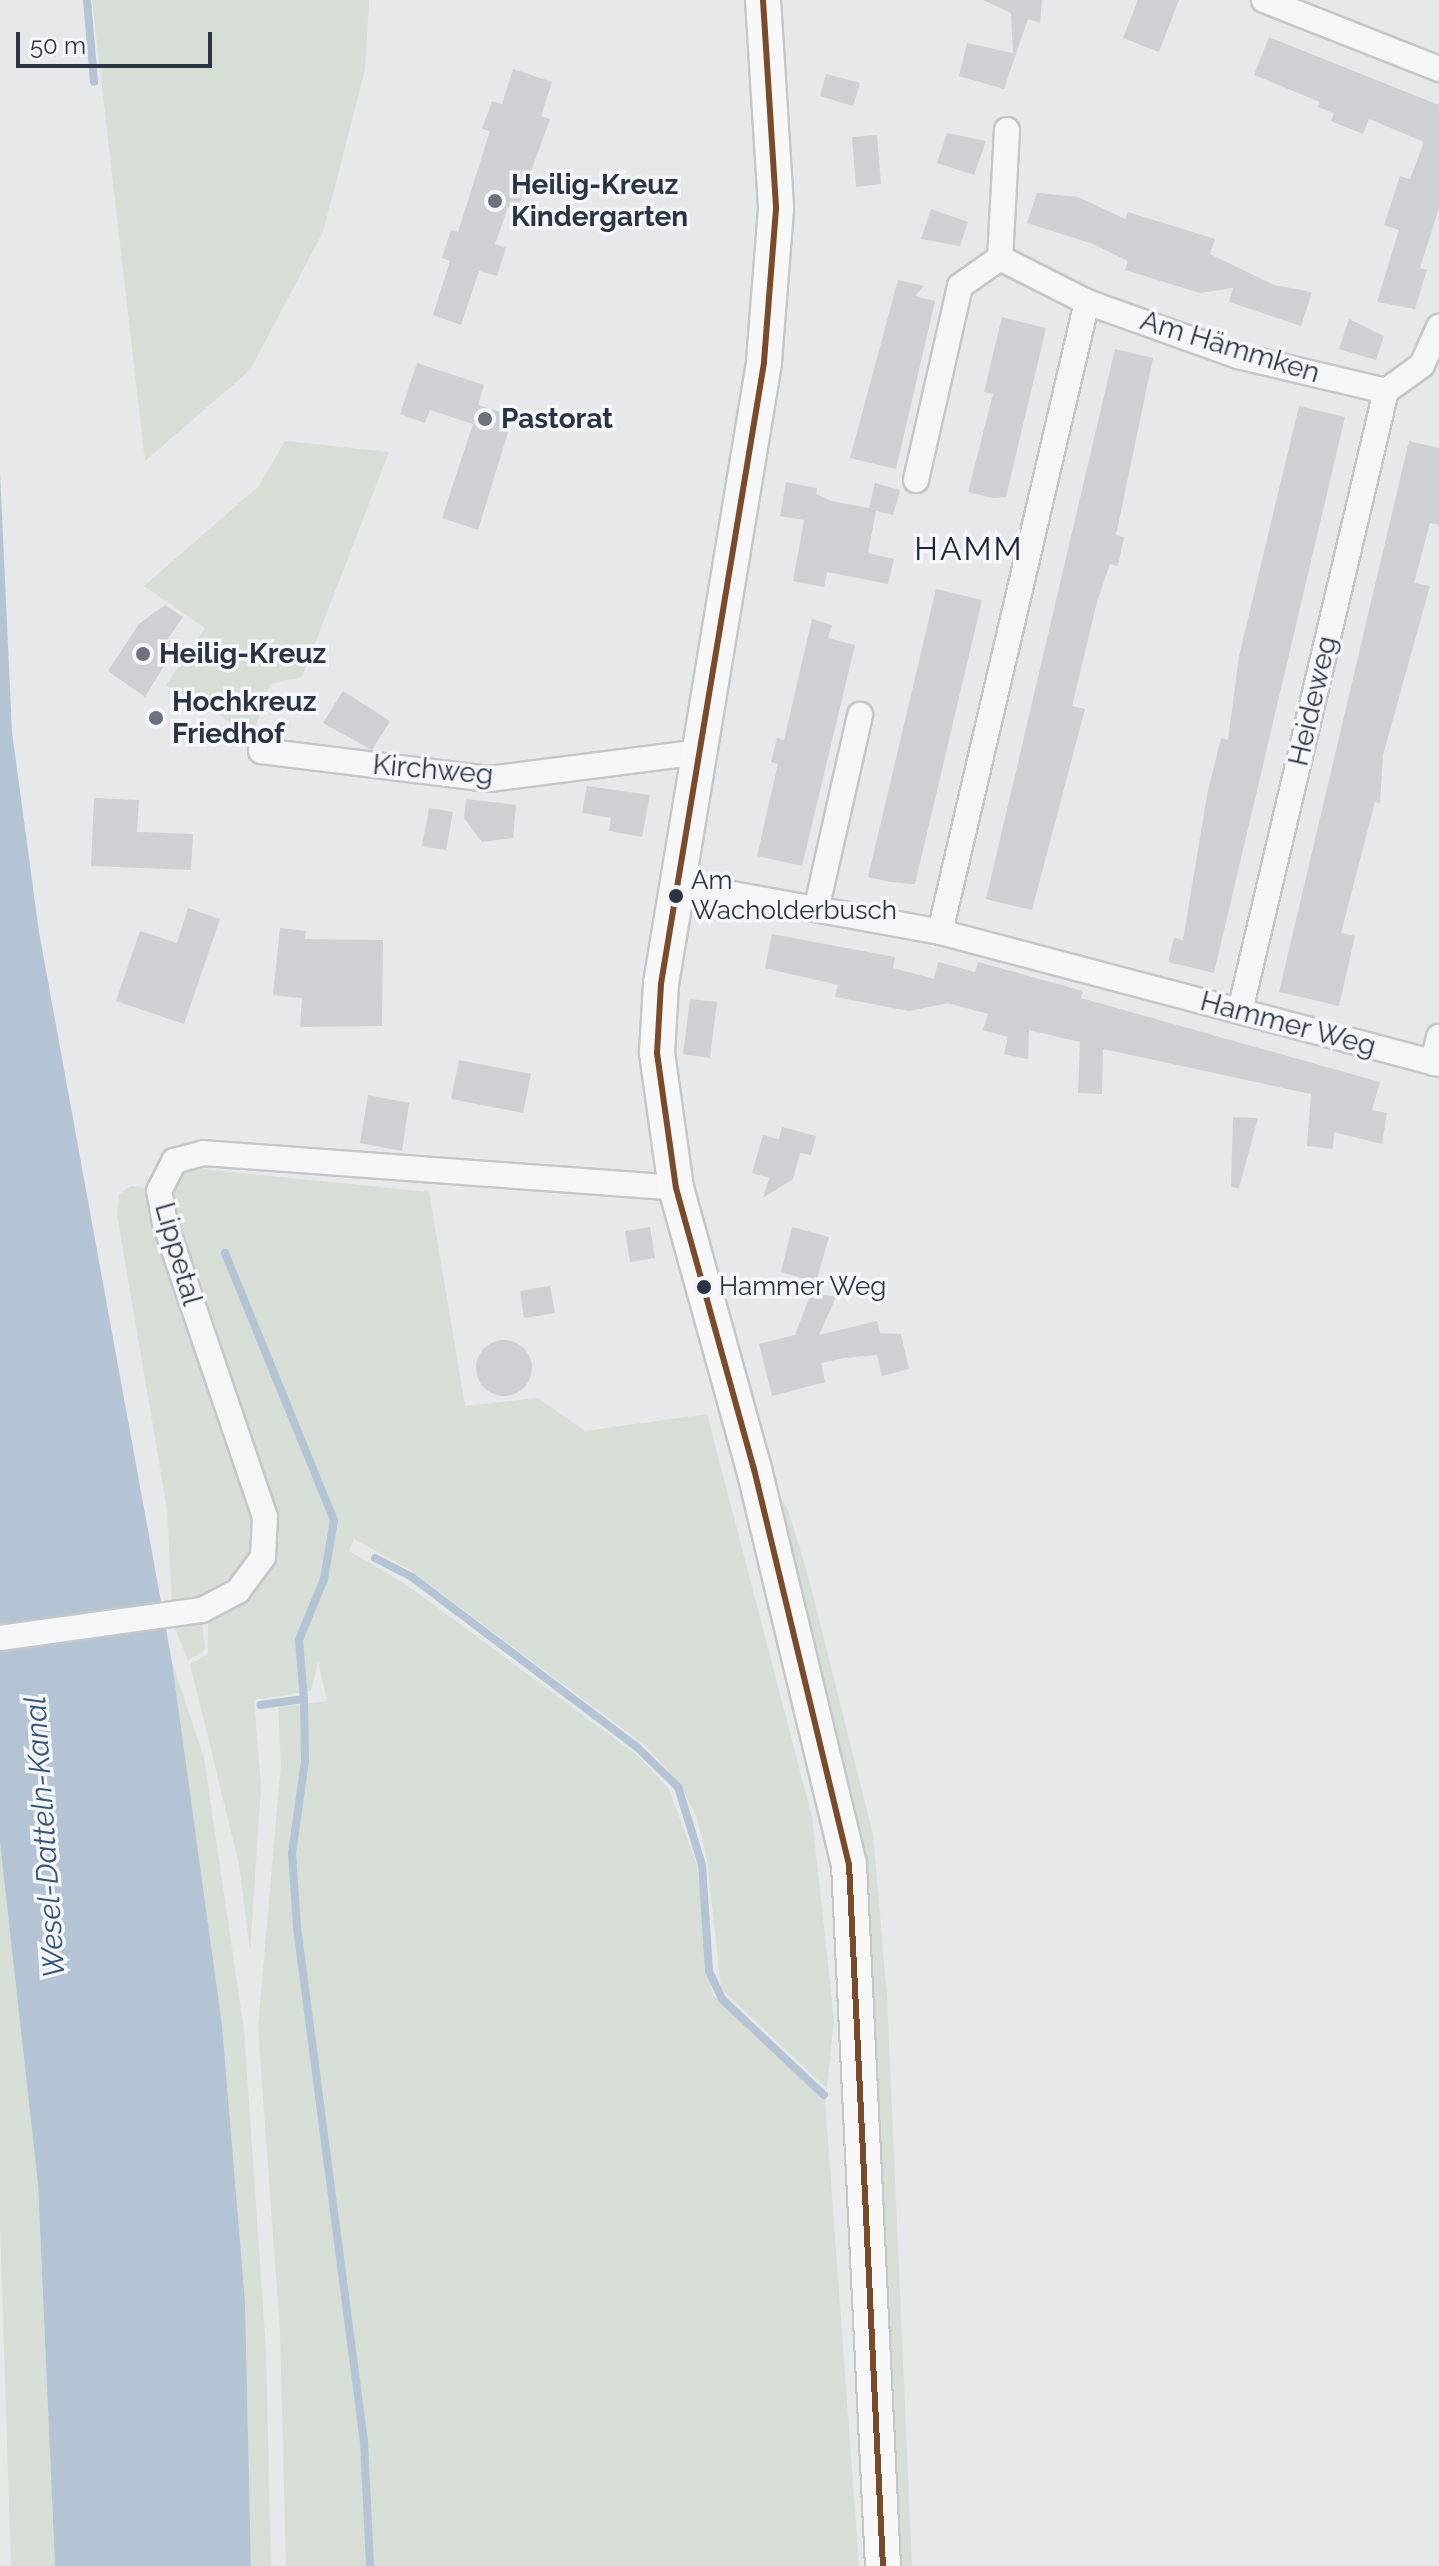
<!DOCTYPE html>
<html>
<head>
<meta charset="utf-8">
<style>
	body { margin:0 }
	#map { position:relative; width:1439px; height:2566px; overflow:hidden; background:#e6e8ea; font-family:Raleway,sans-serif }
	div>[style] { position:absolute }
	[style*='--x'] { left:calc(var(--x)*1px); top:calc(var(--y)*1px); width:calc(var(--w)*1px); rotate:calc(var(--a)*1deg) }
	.green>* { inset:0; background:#d6ded6 }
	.water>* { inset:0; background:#b4c4d5 }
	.stream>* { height:8px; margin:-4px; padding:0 4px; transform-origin:4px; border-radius:4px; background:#b4c4d5 }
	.building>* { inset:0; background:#ced0d3 }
	.round { border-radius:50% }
	.roads { filter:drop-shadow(2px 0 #c4c6c8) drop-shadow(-2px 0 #c4c6c8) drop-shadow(0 2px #c4c6c8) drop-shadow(0 -2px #c4c6c8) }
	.minor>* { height:24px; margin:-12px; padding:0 12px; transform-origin:12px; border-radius:12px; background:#f5f6f7 }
	.secondary>* { height:34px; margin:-17px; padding:0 17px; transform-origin:17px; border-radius:17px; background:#f8f8f8 }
	.bus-1>* { height:6px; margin:-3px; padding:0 3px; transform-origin:3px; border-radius:3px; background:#7a4b2a }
	.dots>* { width:22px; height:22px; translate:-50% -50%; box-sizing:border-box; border:4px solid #f4f6f9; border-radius:50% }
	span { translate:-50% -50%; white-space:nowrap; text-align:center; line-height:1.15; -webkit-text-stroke:7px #f4f6f9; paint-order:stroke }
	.bus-label { font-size:26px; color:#2b3445 }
	.left { translate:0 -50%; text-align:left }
	.poi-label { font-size:28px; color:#2b3445; font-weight:700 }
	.street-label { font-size:28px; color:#2b3445 }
	.water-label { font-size:30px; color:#34527a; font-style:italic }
	.quarter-label { font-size:32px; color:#1d2536; letter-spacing:2px }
	.scale { position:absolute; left:16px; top:32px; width:196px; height:36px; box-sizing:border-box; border:4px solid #2b3445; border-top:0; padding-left:10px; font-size:24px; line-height:28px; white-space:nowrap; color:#2b3445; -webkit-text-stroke:6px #f4f6f9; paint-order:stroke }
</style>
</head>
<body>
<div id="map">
	<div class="green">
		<i style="clip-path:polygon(92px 0,369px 0,365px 70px,323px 232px,250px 370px,145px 461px)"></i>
		<i style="clip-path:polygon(285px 441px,389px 452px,302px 677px,270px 684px,253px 735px,166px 685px,205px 628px,144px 586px,259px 486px)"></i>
		<i style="clip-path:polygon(182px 1167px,429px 1192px,465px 1406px,538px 1398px,585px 1431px,707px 1414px,812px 1817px,834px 2019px,827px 2089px,721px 1988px,707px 1859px,696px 1815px,679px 1783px,646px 1746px,409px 1569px,354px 1539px,349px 1551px,407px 1585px,638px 1756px,669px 1789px,697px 1865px,712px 1994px,825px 2099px,859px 2566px,286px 2566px,280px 2332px,258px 2028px,281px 1763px,278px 1707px,327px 1701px,318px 1661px,311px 1691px,254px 1700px,261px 1787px,250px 1951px,239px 1864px,190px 1664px,208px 1654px,208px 1621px,246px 1601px,269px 1572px,279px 1540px,277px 1516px,168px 1198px)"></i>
		<i style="clip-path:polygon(131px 1186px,152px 1189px,252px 1516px,255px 1534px,243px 1567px,199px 1600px,172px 1603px,167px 1509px,117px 1214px,119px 1194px)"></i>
		<i style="clip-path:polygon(771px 1480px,788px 1510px,809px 1579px,873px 1834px,887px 1997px,912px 2566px,899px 2566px,868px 1914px)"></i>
		<i style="clip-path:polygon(202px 1620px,205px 1650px,188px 1660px,174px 1626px)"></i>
		<i style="clip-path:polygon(172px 1662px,204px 1758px,244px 2030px,266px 2351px,271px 2566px,251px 2566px,245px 2301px,222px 2025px)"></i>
		<i style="clip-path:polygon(0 1844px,38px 2184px,55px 2566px,11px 2566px,0 2225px)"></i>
	</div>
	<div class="water">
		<i style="clip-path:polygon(0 472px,12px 732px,39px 932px,172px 1662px,222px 2025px,245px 2301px,251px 2566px,55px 2566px,38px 2184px,0 1843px)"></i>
	</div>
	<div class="stream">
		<i style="--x:87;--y:0;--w:82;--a:85.1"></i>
		<i style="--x:225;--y:1253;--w:288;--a:67.8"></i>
		<i style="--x:334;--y:1520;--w:60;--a:99.6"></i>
		<i style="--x:324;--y:1579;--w:66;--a:112.3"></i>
		<i style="--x:299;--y:1640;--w:59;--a:85.2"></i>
		<i style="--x:304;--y:1699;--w:44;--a:172.2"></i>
		<i style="--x:375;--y:1558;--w:42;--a:27.2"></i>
		<i style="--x:412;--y:1577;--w:283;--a:37.1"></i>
		<i style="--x:638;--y:1748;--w:56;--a:44.3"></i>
		<i style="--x:678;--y:1787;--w:82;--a:72.9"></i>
		<i style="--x:702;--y:1865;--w:106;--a:86.2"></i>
		<i style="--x:709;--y:1971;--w:31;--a:65"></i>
		<i style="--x:722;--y:1999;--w:140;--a:43.3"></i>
		<i style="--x:304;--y:1699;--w:62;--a:89.1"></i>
		<i style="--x:305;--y:1761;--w:93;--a:98"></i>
		<i style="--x:292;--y:1853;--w:74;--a:86.1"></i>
		<i style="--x:297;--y:1927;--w:519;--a:82.59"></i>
		<i style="--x:364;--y:2442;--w:124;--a:87.2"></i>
	</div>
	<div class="building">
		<i style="clip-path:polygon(983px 0,1042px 0,1040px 23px,1028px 19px,1004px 89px,959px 76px,967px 43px,1013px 53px,1011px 13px)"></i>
		<i style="clip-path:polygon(1138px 0,1179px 0,1159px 52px,1123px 38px)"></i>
		<i style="clip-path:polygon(1269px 37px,1439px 105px,1439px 208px,1420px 268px,1427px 270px,1415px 309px,1377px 302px,1399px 230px,1384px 225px,1400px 176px,1410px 179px,1424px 142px,1369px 119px,1363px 134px,1331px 121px,1334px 113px,1317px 107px,1320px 102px,1254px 75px)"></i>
		<i style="clip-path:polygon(513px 69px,552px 82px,541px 116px,550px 119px,517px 210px,508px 207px,495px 244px,506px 248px,497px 276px,479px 271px,461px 325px,433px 315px,450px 261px,442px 258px,451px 230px,458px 232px,490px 131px,482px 129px,492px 101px,502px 104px)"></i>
		<i style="clip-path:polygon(826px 74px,860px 83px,853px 106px,820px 96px)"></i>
		<i style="clip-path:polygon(947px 133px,986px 141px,974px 175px,937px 163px)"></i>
		<i style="clip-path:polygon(877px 135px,881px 184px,856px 187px,852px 137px)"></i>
		<i style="clip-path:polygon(1037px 193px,1078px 197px,1125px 219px,1128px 212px,1215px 239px,1210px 254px,1274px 285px,1312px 292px,1301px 326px,1229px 302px,1233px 288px,1200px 293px,1125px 270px,1128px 261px,1093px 244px,1027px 223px)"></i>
		<i style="clip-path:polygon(931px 209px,968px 222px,960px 246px,921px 239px)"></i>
		<i style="clip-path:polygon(898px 280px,924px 286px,915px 296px,935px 301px,896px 469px,850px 458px)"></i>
		<i style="clip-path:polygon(1002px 317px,1046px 328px,1006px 497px,993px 498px,968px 492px,993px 394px,984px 392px)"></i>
		<i style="clip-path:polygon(1349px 319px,1384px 336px,1376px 360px,1339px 349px)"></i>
		<i style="clip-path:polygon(1115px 349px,1153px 358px,1116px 535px,1124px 537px,1118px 566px,1110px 564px,1097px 602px,1072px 706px,1085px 709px,1032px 910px,986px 899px)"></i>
		<i style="clip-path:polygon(417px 363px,484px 385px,478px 405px,513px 416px,478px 530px,442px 518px,473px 424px,430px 410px,425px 423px,400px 414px)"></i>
		<i style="clip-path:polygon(1299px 406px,1345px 417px,1214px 973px,1168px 962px,1174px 938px,1183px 940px,1207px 795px,1221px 738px,1228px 740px,1239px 656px)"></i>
		<i style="clip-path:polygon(1409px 441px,1439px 448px,1439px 525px,1430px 523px,1414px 583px,1430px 586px,1383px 755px,1380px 803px,1375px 802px,1341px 933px,1355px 936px,1339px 1006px,1279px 992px)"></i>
		<i style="clip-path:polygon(786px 482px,817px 488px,816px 494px,831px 501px,869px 508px,875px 483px,900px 490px,893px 515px,876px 511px,868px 553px,894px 559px,888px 584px,827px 572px,824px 587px,793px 581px,804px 520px,780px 516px)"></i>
		<i style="clip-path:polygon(936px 589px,982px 600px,915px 884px,890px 882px,868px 877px)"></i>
		<i style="clip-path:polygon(165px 605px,183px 617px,167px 640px,179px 641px,145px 697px,108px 671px,139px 624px)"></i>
		<i style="clip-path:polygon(812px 619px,832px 625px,828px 638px,855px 645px,802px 866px,757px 856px,778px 764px,771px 762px,777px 738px,784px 740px)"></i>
		<i style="clip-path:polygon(343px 691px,390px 721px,372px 750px,323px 723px)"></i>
		<i style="clip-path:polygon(587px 786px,650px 795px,642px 837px,609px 831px,611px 818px,582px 813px)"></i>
		<i style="clip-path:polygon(94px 798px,139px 800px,137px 832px,193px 834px,191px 870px,91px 866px)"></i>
		<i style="clip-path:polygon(466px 799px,516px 805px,513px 838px,482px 842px,464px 818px)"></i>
		<i style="clip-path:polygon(429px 808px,453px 812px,446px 850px,422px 846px)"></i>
		<i style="clip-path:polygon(188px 908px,220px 919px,184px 1024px,116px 1001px,140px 931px,177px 943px)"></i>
		<i style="clip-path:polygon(280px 928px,306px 931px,305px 939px,383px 940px,382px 1026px,300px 1027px,302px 998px,273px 995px)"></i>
		<i style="clip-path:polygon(772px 934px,895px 957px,893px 968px,934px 979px,938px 962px,975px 972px,978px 962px,1083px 991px,1081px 998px,1380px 1082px,1372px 1110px,1387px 1113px,1382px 1144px,1334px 1132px,1333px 1149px,1307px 1146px,1311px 1094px,1103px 1049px,1102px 1094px,1078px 1093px,1080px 1042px,1029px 1030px,1028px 1059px,1004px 1054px,1008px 1037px,983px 1030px,988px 1014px,948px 1003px,909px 1011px,835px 997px,838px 985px,765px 968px)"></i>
		<i style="clip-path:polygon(690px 999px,717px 1002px,710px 1058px,683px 1054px)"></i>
		<i style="clip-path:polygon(459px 1060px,531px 1074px,523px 1113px,451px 1099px)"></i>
		<i style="clip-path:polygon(368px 1095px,409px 1103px,402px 1151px,360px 1143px)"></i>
		<i style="clip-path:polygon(1233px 1117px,1258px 1118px,1239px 1188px,1231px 1187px)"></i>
		<i style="clip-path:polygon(782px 1127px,816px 1136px,811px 1155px,800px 1153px,793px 1179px,763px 1198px,769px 1178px,752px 1173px,763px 1135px,779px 1139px)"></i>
		<i style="clip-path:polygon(650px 1227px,655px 1258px,630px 1262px,625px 1231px)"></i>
		<i style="clip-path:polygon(792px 1227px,829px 1237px,816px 1282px,781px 1272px)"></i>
		<i style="clip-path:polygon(550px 1286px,555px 1313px,524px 1318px,520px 1291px)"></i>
		<i style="clip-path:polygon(811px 1293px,836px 1297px,819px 1335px,877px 1321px,880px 1333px,901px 1334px,909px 1369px,882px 1376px,877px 1355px,844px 1358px,821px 1363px,825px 1382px,772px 1396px,759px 1344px,795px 1335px)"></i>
		<i class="round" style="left:476px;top:1340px;width:56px;height:56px"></i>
	</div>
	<div class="roads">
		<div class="minor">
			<i style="--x:1264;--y:0;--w:188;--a:21.5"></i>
			<i style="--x:1007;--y:130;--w:128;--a:93.1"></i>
			<i style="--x:1000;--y:258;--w:97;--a:26.8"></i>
			<i style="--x:1087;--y:302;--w:160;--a:19.7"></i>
			<i style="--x:1238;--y:356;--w:152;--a:13.3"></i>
			<i style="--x:1386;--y:391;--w:44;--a:-35.8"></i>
			<i style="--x:1422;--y:365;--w:42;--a:-65.9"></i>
			<i style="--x:916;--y:480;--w:199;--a:-77.2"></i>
			<i style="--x:960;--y:286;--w:49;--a:-35"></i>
			<i style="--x:261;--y:751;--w:230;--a:7"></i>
			<i style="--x:489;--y:779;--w:214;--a:-7.3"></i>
			<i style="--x:677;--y:884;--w:267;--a:10.3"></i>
			<i style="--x:940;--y:932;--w:516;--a:14.82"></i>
			<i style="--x:817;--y:906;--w:196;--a:-77.3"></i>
			<i style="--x:940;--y:932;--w:647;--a:-76.87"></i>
			<i style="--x:1240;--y:1011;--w:637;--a:-76.75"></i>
			<i style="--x:1433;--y:1063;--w:27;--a:-77"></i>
			<i style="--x:0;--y:1638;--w:204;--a:-7.9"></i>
			<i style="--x:202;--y:1610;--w:41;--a:-27.8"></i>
			<i style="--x:238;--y:1591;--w:42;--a:-53.7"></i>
			<i style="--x:263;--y:1557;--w:40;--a:-87.1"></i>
			<i style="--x:265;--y:1517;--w:310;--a:-108.8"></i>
			<i style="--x:165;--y:1224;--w:34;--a:-100"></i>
			<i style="--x:159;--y:1191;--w:34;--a:-63"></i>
			<i style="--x:174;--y:1161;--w:30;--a:-15"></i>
			<i style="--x:203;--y:1153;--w:474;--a:4.2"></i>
		</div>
		<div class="secondary">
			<i style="--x:763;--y:0;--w:209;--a:86.4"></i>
			<i style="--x:776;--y:209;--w:154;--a:94.5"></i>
			<i style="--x:764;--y:363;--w:629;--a:99.42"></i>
			<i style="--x:661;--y:984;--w:69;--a:93.3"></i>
			<i style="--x:657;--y:1053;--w:136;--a:82"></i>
			<i style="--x:676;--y:1188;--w:292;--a:74.5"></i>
			<i style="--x:754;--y:1469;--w:406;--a:76.5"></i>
			<i style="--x:849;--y:1864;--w:703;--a:87.23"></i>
		</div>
	</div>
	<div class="bus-1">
		<i style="--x:763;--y:0;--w:209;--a:86.4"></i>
		<i style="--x:776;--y:209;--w:154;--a:94.5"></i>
		<i style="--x:764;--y:363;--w:629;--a:99.42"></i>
		<i style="--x:661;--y:984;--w:69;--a:93.3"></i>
		<i style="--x:657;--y:1053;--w:136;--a:82"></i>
		<i style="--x:676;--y:1188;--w:292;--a:74.5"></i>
		<i style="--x:754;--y:1469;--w:406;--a:76.5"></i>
		<i style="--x:849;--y:1864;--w:703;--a:87.23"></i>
	</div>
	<div class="dots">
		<i style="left:495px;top:201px;background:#6c737f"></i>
		<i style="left:485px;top:419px;background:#6c737f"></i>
		<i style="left:143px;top:654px;background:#6c737f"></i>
		<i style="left:156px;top:718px;background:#6c737f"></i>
		<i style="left:676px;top:896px;background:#2b3445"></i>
		<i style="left:704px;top:1287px;background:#2b3445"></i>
	</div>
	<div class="bus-label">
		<span class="left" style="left:691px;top:896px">Am<br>Wacholderbusch</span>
		<span class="left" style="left:719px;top:1287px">Hammer Weg</span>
	</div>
	<div class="poi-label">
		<span class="left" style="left:511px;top:201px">Heilig-Kreuz<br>Kindergarten</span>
		<span class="left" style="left:501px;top:419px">Pastorat</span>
		<span class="left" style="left:159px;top:654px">Heilig-Kreuz</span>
		<span class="left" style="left:172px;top:718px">Hochkreuz<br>Friedhof</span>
	</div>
	<div class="street-label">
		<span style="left:1230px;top:347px;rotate:17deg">Am Hämmken</span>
		<span style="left:1313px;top:701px;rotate:-77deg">Heideweg</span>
		<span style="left:433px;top:770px;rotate:5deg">Kirchweg</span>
		<span style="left:1288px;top:1024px;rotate:15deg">Hammer Weg</span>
		<span style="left:178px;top:1254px;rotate:74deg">Lippetal</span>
	</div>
	<div class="water-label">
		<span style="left:45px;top:1837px;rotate:-94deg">Wesel-Datteln-Kanal</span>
	</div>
	<div class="quarter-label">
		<span style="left:969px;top:549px">HAMM</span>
	</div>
	<div class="scale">50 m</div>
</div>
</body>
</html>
